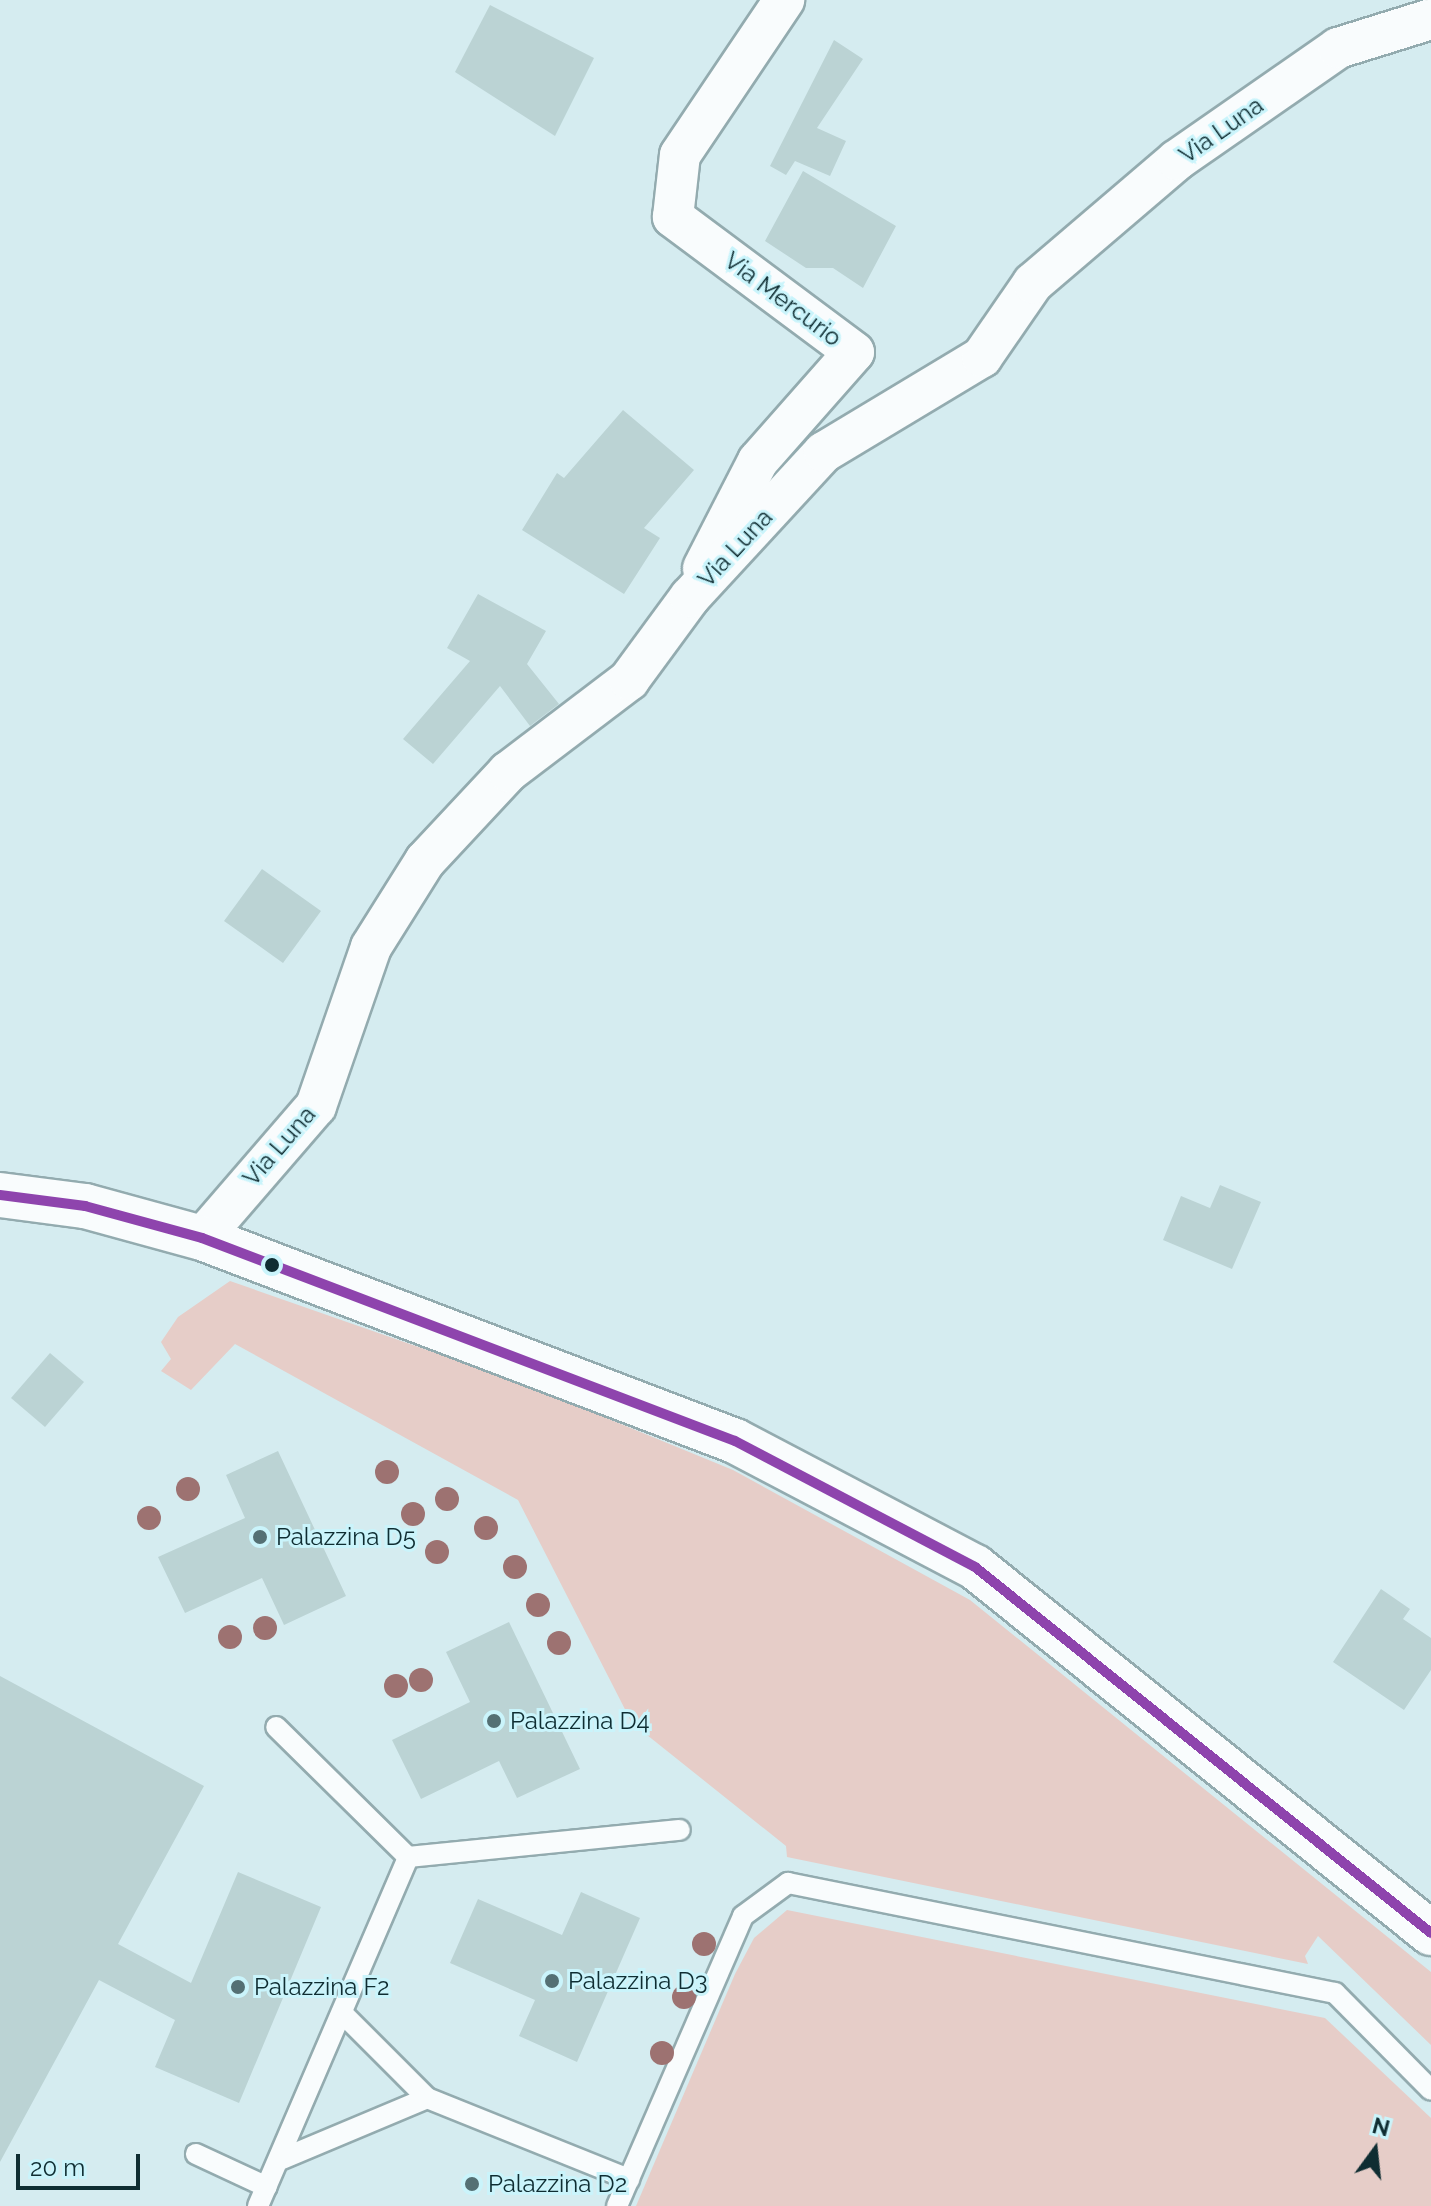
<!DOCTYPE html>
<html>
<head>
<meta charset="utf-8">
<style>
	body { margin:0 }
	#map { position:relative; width:1431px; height:2206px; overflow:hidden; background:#d5ecf0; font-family:Raleway,sans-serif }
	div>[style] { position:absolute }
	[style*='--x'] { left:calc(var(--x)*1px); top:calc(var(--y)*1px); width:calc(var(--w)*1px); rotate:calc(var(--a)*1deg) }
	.green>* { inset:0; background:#e6cdc8 }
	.building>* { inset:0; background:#bbd3d4 }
	.roads { filter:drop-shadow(2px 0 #93abaf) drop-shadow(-2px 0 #93abaf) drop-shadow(0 2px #93abaf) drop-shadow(0 -2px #93abaf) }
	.lane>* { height:20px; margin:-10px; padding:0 10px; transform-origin:10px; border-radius:10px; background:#f9fcfd }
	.street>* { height:40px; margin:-20px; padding:0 20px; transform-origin:20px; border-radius:20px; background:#f9fcfd }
	.secondary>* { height:44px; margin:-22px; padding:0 22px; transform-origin:22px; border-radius:22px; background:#f9fcfd }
	.bus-1>* { height:10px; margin:-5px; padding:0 5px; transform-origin:5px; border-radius:5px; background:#8e44ad }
	.trees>* { width:24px; height:24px; margin:-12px; border-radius:50%; background:#9d7271 }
	.dots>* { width:22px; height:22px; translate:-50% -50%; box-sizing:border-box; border:4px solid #caf4fb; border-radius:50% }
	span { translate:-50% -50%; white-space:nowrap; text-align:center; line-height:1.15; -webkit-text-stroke:6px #caf4fb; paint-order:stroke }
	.street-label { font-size:24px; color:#0f2d32 }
	.poi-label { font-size:24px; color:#0f2d32 }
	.left { translate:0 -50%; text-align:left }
	.north { position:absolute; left:1335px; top:2110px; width:80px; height:80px; -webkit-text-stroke:6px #caf4fb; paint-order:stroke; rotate:15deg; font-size:22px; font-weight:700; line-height:32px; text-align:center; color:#0f2d32 }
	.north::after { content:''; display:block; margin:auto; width:28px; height:36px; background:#0f2d32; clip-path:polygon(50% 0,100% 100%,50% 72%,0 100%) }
	.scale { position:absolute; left:16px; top:2154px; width:124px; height:36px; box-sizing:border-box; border:4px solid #0f2d32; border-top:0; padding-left:10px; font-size:24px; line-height:28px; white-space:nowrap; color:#0f2d32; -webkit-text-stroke:6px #caf4fb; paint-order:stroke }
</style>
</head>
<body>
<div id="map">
	<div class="green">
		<i style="clip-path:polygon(230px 1281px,516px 1381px,733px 1470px,970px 1600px,1431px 1972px,1431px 2045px,1318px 1936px,1305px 1956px,1308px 1964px,787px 1857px,786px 1846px,632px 1723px,518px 1500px,235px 1344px,191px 1390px,161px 1371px,171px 1359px,161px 1342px,178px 1317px)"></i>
		<i style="clip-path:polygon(787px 1910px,1325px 2018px,1431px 2118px,1431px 2206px,636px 2206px,735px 1974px,754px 1938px)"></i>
	</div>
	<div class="building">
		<i style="clip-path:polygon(490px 5px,594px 58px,555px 136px,455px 72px)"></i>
		<i style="clip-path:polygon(834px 40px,863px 59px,817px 128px,846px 141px,830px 176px,795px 161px,786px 175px,770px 166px)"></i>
		<i style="clip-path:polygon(803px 171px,896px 226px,863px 288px,833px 268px,806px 268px,765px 241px)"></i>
		<i style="clip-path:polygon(623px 410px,694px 470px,644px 528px,660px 538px,624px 594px,522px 530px,557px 473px,564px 478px)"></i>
		<i style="clip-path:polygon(478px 594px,546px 631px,527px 664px,559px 704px,530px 726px,500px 686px,433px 764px,403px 739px,470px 661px,447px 648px)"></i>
		<i style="clip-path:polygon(262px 869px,321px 911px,283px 963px,224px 921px)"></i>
		<i style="clip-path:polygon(1220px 1185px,1261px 1202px,1232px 1269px,1163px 1240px,1181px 1196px,1210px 1208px)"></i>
		<i style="clip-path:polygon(50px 1353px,84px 1382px,45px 1427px,11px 1398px)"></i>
		<i style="clip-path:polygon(278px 1451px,346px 1596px,284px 1625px,262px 1578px,185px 1613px,158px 1557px,245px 1518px,226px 1475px)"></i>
		<i style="clip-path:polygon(1381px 1589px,1410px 1609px,1403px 1619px,1431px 1638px,1431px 1670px,1404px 1710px,1333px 1662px)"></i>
		<i style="clip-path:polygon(509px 1622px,580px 1769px,517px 1798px,499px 1761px,421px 1799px,392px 1740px,470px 1702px,446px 1652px)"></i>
		<i style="clip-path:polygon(0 1676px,204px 1786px,118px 1944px,191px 1983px,238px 1872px,321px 1907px,239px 2103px,155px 2067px,175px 2020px,99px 1980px,0 2162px)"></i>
		<i style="clip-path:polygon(581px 1892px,640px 1918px,577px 2062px,519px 2036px,535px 2000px,450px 1963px,478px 1899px,562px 1935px)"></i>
	</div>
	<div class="roads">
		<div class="lane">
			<i style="--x:408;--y:1857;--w:273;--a:-5.7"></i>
			<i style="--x:342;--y:2013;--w:120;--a:45"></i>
			<i style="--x:427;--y:2098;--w:218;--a:21.9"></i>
			<i style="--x:196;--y:2154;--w:78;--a:24.9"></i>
			<i style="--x:282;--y:2159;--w:157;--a:-22.8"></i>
			<i style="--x:258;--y:2206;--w:380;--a:-66.7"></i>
			<i style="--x:408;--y:1857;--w:185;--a:-135.4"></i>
			<i style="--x:617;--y:2206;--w:316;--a:-66.5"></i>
			<i style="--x:743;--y:1916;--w:56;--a:-36.3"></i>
			<i style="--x:788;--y:1883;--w:558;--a:11.37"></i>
			<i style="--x:1335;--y:1993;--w:136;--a:45.3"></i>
		</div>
		<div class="street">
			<i style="--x:703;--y:568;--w:120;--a:-62.8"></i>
			<i style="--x:758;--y:461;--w:145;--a:-48.6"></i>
			<i style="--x:854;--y:352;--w:226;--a:-143.3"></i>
			<i style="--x:673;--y:217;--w:62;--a:-83.6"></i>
			<i style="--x:680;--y:155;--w:187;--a:-56.1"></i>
			<i style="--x:202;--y:1238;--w:174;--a:-49.2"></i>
			<i style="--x:316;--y:1106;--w:168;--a:-70.9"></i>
			<i style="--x:371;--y:947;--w:102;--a:-57.9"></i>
			<i style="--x:425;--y:861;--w:122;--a:-47"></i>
			<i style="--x:508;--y:772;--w:152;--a:-37.2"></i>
			<i style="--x:629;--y:680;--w:103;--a:-53.7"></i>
			<i style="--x:690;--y:597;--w:197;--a:-47.3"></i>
			<i style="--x:824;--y:452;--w:184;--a:-31"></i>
			<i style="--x:982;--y:357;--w:90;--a:-55.4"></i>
			<i style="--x:1033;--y:283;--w:189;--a:-40.5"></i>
			<i style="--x:1177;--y:160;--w:196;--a:-34.8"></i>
			<i style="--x:1338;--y:48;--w:97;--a:-17.3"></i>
		</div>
		<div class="secondary">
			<i style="--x:0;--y:1195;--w:86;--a:7.4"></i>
			<i style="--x:85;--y:1206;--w:121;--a:15.3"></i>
			<i style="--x:202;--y:1238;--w:570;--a:20.85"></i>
			<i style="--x:735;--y:1441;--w:271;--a:27.7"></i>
			<i style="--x:975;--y:1567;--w:585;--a:38.75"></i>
		</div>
	</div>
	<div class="bus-1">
		<i style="--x:0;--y:1195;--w:86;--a:7.4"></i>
		<i style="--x:85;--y:1206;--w:121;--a:15.3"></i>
		<i style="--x:202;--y:1238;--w:570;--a:20.85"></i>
		<i style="--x:735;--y:1441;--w:271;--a:27.7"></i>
		<i style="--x:975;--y:1567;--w:585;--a:38.75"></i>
	</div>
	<div class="trees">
		<i style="left:387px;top:1472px"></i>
		<i style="left:188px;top:1489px"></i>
		<i style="left:447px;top:1499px"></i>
		<i style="left:413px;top:1514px"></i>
		<i style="left:149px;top:1518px"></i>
		<i style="left:486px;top:1528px"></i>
		<i style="left:437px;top:1552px"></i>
		<i style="left:515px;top:1567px"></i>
		<i style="left:538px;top:1605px"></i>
		<i style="left:265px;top:1628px"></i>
		<i style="left:230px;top:1637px"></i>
		<i style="left:559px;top:1643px"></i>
		<i style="left:421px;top:1680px"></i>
		<i style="left:396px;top:1686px"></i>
		<i style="left:704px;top:1944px"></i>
		<i style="left:684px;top:1997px"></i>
		<i style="left:662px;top:2053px"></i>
	</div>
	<div class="dots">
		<i style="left:272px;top:1265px;background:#0f2d32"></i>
		<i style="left:260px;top:1537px;background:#547074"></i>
		<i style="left:494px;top:1721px;background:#547074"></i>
		<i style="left:552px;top:1981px;background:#547074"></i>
		<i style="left:238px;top:1987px;background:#547074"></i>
		<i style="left:472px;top:2184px;background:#547074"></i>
	</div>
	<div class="street-label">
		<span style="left:1221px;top:130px;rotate:-35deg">Via Luna</span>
		<span style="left:783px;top:299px;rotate:37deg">Via Mercurio</span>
		<span style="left:735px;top:548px;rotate:-47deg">Via Luna</span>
		<span style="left:279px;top:1146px;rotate:-49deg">Via Luna</span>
	</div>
	<div class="poi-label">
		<span class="left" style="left:276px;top:1537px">Palazzina D5</span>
		<span class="left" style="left:510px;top:1721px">Palazzina D4</span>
		<span class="left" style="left:568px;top:1981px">Palazzina D3</span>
		<span class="left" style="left:254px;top:1987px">Palazzina F2</span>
		<span class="left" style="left:488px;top:2184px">Palazzina D2</span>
	</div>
	<div class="north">N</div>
	<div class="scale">20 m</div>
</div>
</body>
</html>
